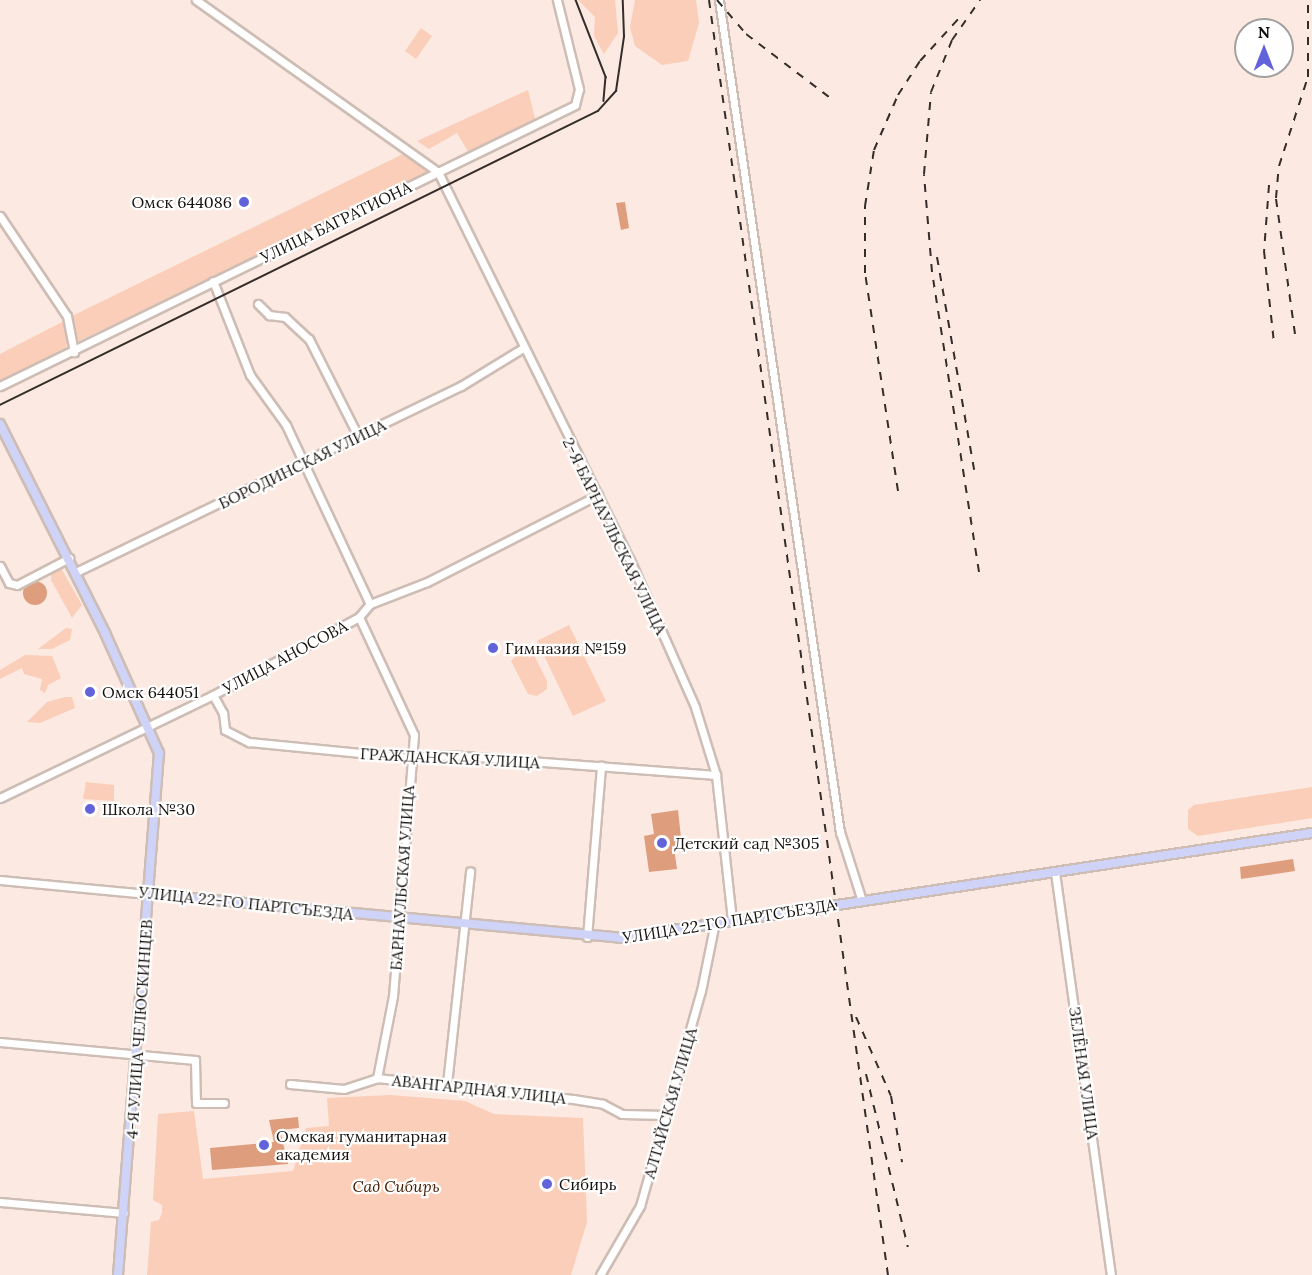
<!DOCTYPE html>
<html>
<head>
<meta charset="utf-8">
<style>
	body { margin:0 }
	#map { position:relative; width:1312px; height:1275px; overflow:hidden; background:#fceae2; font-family:Lora,serif }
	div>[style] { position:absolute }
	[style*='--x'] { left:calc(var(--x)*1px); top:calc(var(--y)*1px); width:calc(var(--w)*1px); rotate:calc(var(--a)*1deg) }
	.green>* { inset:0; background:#faceb8 }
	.building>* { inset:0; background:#de9d7c }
	.round { border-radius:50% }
	.roads { filter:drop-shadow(2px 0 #cdbdb5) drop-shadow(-2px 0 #cdbdb5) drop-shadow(0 2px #cdbdb5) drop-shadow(0 -2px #cdbdb5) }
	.minor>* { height:7px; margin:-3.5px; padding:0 3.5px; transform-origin:3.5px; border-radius:3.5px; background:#fff }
	.major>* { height:8px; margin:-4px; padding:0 4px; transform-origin:4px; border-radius:4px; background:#ced3f7 }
	.tram>* { height:1.5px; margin:-0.75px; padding:0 0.75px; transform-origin:0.75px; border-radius:0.75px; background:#342d29 }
	.rail>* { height:2px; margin-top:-1px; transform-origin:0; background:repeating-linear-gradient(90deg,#342d29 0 8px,transparent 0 16px) }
	.dots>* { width:16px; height:16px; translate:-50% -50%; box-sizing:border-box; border:3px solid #fff; border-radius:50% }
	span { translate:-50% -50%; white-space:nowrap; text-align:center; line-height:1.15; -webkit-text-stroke:4.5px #fff; paint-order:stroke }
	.poi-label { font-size:16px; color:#16110e }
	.right { translate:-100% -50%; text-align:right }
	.left { translate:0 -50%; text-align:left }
	.street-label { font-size:16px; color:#16110e }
	.park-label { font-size:16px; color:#492006; font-style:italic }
	.north { position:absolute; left:1234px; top:18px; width:60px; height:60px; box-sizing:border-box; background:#fff; border:2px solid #a2a09f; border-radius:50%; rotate:0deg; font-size:16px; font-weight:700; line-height:24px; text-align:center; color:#16110e }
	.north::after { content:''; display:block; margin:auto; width:21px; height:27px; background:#6262db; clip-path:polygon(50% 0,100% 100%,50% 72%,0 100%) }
</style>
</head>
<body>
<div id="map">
	<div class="green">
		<i style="clip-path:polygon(578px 0,615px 0,618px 33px,604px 54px,594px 36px,595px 17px)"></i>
		<i style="clip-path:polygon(635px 0,696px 0,699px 23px,688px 61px,662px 65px,635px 46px,630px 27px)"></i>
		<i style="clip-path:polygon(421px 28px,432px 36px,416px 59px,405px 51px)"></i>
		<i style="clip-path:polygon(528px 90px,536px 122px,470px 155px,457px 133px,429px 149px,417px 141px)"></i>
		<i style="clip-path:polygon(411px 150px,431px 173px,75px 343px,70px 317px)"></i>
		<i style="clip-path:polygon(64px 321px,68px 341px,64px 352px,0 381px,0 354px)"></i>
		<i style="clip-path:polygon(61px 568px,82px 605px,72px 618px,51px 580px,51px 572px)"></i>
		<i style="clip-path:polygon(569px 625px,606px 701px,573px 716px,537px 641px)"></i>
		<i style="clip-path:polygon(66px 628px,72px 629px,70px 640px,52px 649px,38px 649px)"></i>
		<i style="clip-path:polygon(523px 649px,532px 651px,547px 681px,547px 689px,537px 696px,528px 694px,511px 661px)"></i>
		<i style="clip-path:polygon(25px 655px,52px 656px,61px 678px,48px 685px,45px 693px,40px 690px,42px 679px,24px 674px,22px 668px,0 679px,0 670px)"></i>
		<i style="clip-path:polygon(65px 697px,72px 697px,75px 708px,40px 723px,27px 722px,47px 702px)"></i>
		<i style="clip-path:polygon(86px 782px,114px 785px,114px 801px,83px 799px)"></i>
		<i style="clip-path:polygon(1312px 787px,1312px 818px,1198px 836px,1188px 829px,1188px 810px,1194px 805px)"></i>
		<i style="clip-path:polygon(390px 1095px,465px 1101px,494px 1114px,583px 1118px,587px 1222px,571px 1275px,147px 1275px,151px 1222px,159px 1220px,162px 1213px,162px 1205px,153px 1200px,158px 1114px,194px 1111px,203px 1179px,293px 1171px,306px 1128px,329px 1126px,327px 1098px)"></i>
	</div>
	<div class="building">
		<i style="clip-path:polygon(625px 202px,629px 228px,621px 230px,616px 203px)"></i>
		<i class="round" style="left:23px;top:581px;width:24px;height:24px"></i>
		<i style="clip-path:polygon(678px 810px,682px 847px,674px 848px,677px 869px,649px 872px,644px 836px,654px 834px,651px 814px)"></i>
		<i style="clip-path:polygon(1293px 859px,1295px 871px,1241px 879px,1240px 867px)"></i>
		<i style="clip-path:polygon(298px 1117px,299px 1128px,280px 1130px,288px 1164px,212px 1170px,210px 1148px,274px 1142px,269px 1120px)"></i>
	</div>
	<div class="roads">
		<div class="minor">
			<i style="--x:196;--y:0;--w:297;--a:35.4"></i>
			<i style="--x:438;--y:172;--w:433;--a:63.7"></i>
			<i style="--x:630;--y:560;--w:161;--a:66.1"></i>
			<i style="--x:695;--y:707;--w:71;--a:72.8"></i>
			<i style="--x:716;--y:775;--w:145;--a:83.7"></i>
			<i style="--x:719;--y:0;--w:841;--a:81.73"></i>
			<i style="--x:840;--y:832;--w:72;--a:72.3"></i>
			<i style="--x:0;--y:216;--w:120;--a:56.2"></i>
			<i style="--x:67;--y:316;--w:37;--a:79"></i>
			<i style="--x:213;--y:281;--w:101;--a:68.5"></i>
			<i style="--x:250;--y:375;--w:62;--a:54.2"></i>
			<i style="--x:286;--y:425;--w:198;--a:64.9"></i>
			<i style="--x:258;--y:304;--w:16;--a:45"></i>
			<i style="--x:269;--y:315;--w:16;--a:7"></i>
			<i style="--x:285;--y:317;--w:33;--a:43"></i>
			<i style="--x:309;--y:339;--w:109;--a:63.2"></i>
			<i style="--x:0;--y:386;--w:640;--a:-26.04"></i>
			<i style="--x:575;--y:105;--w:16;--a:-76"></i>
			<i style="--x:579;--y:89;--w:92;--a:-103.9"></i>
			<i style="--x:0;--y:566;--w:19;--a:62"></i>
			<i style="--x:9;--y:583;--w:8;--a:14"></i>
			<i style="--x:17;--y:585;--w:59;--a:-27.4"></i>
			<i style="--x:76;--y:572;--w:428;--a:-25.8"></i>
			<i style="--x:461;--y:386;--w:73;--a:-31.5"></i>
			<i style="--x:359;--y:617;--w:130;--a:65"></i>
			<i style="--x:414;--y:735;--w:262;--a:94.6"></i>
			<i style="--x:393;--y:996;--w:84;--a:101"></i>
			<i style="--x:213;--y:695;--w:21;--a:61"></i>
			<i style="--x:223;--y:713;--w:17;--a:83"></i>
			<i style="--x:225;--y:730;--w:27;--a:27"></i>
			<i style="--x:249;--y:742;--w:163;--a:5.6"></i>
			<i style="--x:411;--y:758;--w:39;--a:-4"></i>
			<i style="--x:450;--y:755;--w:267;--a:4.3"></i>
			<i style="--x:0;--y:798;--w:237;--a:-25.8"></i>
			<i style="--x:213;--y:695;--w:166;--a:-28.1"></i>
			<i style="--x:359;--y:617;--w:17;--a:-50"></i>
			<i style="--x:370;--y:604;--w:61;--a:-21.1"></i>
			<i style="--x:427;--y:582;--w:192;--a:-27"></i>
			<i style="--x:1055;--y:872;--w:407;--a:82.1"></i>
			<i style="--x:0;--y:880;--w:150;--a:5.4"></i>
			<i style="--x:587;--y:937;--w:172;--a:-85.3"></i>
			<i style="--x:0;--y:1042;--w:196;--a:5.3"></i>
			<i style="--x:195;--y:1060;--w:43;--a:88.7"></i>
			<i style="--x:196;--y:1103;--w:28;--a:0"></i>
			<i style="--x:290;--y:1084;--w:54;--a:5.3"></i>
			<i style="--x:344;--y:1089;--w:35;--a:-18"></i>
			<i style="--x:377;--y:1078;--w:197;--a:6.1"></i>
			<i style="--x:573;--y:1099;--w:30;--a:9"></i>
			<i style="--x:603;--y:1104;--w:21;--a:28"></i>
			<i style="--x:622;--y:1114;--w:45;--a:1.3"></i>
			<i style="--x:447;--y:1084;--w:214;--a:-83.8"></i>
			<i style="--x:0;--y:1202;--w:124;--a:5.1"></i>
			<i style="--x:600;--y:1275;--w:80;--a:-59.9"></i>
			<i style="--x:640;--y:1206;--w:223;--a:-74.2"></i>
			<i style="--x:701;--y:991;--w:70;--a:-78.5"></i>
		</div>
		<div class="major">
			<i style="--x:0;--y:424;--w:234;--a:63.3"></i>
			<i style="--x:105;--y:633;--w:132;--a:65.8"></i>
			<i style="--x:159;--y:753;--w:524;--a:94.49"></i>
			<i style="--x:149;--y:894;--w:473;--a:5.3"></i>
			<i style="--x:620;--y:938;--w:700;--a:-8.63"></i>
		</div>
	</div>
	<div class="tram">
		<i style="--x:576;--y:0;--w:83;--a:68.7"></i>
		<i style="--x:606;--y:77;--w:24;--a:95"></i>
		<i style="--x:0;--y:405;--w:666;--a:-26.18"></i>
		<i style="--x:598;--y:111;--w:27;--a:-48"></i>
		<i style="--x:616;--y:91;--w:55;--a:-81.6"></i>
		<i style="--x:624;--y:37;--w:37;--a:-92"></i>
	</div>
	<div class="rail">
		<i style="--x:709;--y:0;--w:1288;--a:82.01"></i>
		<i style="--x:717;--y:0;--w:45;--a:49.5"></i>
		<i style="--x:746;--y:34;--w:109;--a:37.2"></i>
		<i style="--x:1269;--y:185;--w:66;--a:94.3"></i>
		<i style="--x:1264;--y:251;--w:93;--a:83.8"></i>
		<i style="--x:937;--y:257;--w:216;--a:80.1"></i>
		<i style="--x:1295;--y:334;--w:137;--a:-98"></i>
		<i style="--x:1276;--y:198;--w:32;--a:-85"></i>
		<i style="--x:1279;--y:166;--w:94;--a:-72"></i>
		<i style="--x:1308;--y:77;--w:77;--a:-90"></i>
		<i style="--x:898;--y:491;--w:220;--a:-98.6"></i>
		<i style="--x:865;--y:273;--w:67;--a:-90"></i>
		<i style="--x:865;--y:206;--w:57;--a:-80.9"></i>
		<i style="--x:874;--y:150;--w:60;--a:-66.4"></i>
		<i style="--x:898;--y:95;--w:40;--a:-57.1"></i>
		<i style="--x:920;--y:61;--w:59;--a:-47.7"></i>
		<i style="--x:979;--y:572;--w:304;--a:-98.9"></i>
		<i style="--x:932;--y:272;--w:98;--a:-94.7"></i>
		<i style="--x:924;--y:174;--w:82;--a:-85.1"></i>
		<i style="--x:931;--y:92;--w:56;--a:-68"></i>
		<i style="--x:952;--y:40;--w:49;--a:-55"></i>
		<i style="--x:856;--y:1017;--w:86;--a:66.1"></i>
		<i style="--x:891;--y:1096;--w:67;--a:80.5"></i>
		<i style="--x:866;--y:1074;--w:178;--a:76.4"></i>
	</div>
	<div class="dots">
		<i style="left:244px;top:202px;background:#6262db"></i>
		<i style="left:493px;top:648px;background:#6262db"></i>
		<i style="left:90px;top:692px;background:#6262db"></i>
		<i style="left:90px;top:809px;background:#6262db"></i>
		<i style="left:662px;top:843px;background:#6262db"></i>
		<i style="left:264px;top:1145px;background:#6262db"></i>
		<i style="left:547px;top:1184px;background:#6262db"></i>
	</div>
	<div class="poi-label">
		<span class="right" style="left:232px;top:202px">Омск 644086</span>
		<span class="left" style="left:505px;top:648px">Гимназия №159</span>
		<span class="left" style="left:102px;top:692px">Омск 644051</span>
		<span class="left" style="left:102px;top:809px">Школа №30</span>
		<span class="left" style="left:674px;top:843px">Детский сад №305</span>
		<span class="left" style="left:276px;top:1145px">Омская гуманитарная<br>академия</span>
		<span class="left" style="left:559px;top:1184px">Сибирь</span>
	</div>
	<div class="street-label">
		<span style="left:336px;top:222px;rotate:-26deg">УЛИЦА БАГРАТИОНА</span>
		<span style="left:302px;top:464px;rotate:-26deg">БОРОДИНСКАЯ УЛИЦА</span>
		<span style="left:615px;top:536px;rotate:64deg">2-Я БАРНАУЛЬСКАЯ УЛИЦА</span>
		<span style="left:285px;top:657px;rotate:-28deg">УЛИЦА АНОСОВА</span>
		<span style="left:450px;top:758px;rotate:3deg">ГРАЖДАНСКАЯ УЛИЦА</span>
		<span style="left:402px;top:878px;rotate:-86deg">БАРНАУЛЬСКАЯ УЛИЦА</span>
		<span style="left:246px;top:903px;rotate:6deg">УЛИЦА 22-ГО ПАРТСЪЕЗДА</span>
		<span style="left:729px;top:921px;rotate:-9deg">УЛИЦА 22-ГО ПАРТСЪЕЗДА</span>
		<span style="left:139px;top:1029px;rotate:-86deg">4-Я УЛИЦА ЧЕЛЮСКИНЦЕВ</span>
		<span style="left:1084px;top:1073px;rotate:82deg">ЗЕЛЁНАЯ УЛИЦА</span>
		<span style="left:479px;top:1089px;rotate:6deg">АВАНГАРДНАЯ УЛИЦА</span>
		<span style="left:670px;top:1103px;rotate:-74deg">АЛТАЙСКАЯ УЛИЦА</span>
	</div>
	<div class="park-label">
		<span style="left:396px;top:1186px">Сад Сибирь</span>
	</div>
	<div class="north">N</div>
</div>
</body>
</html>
